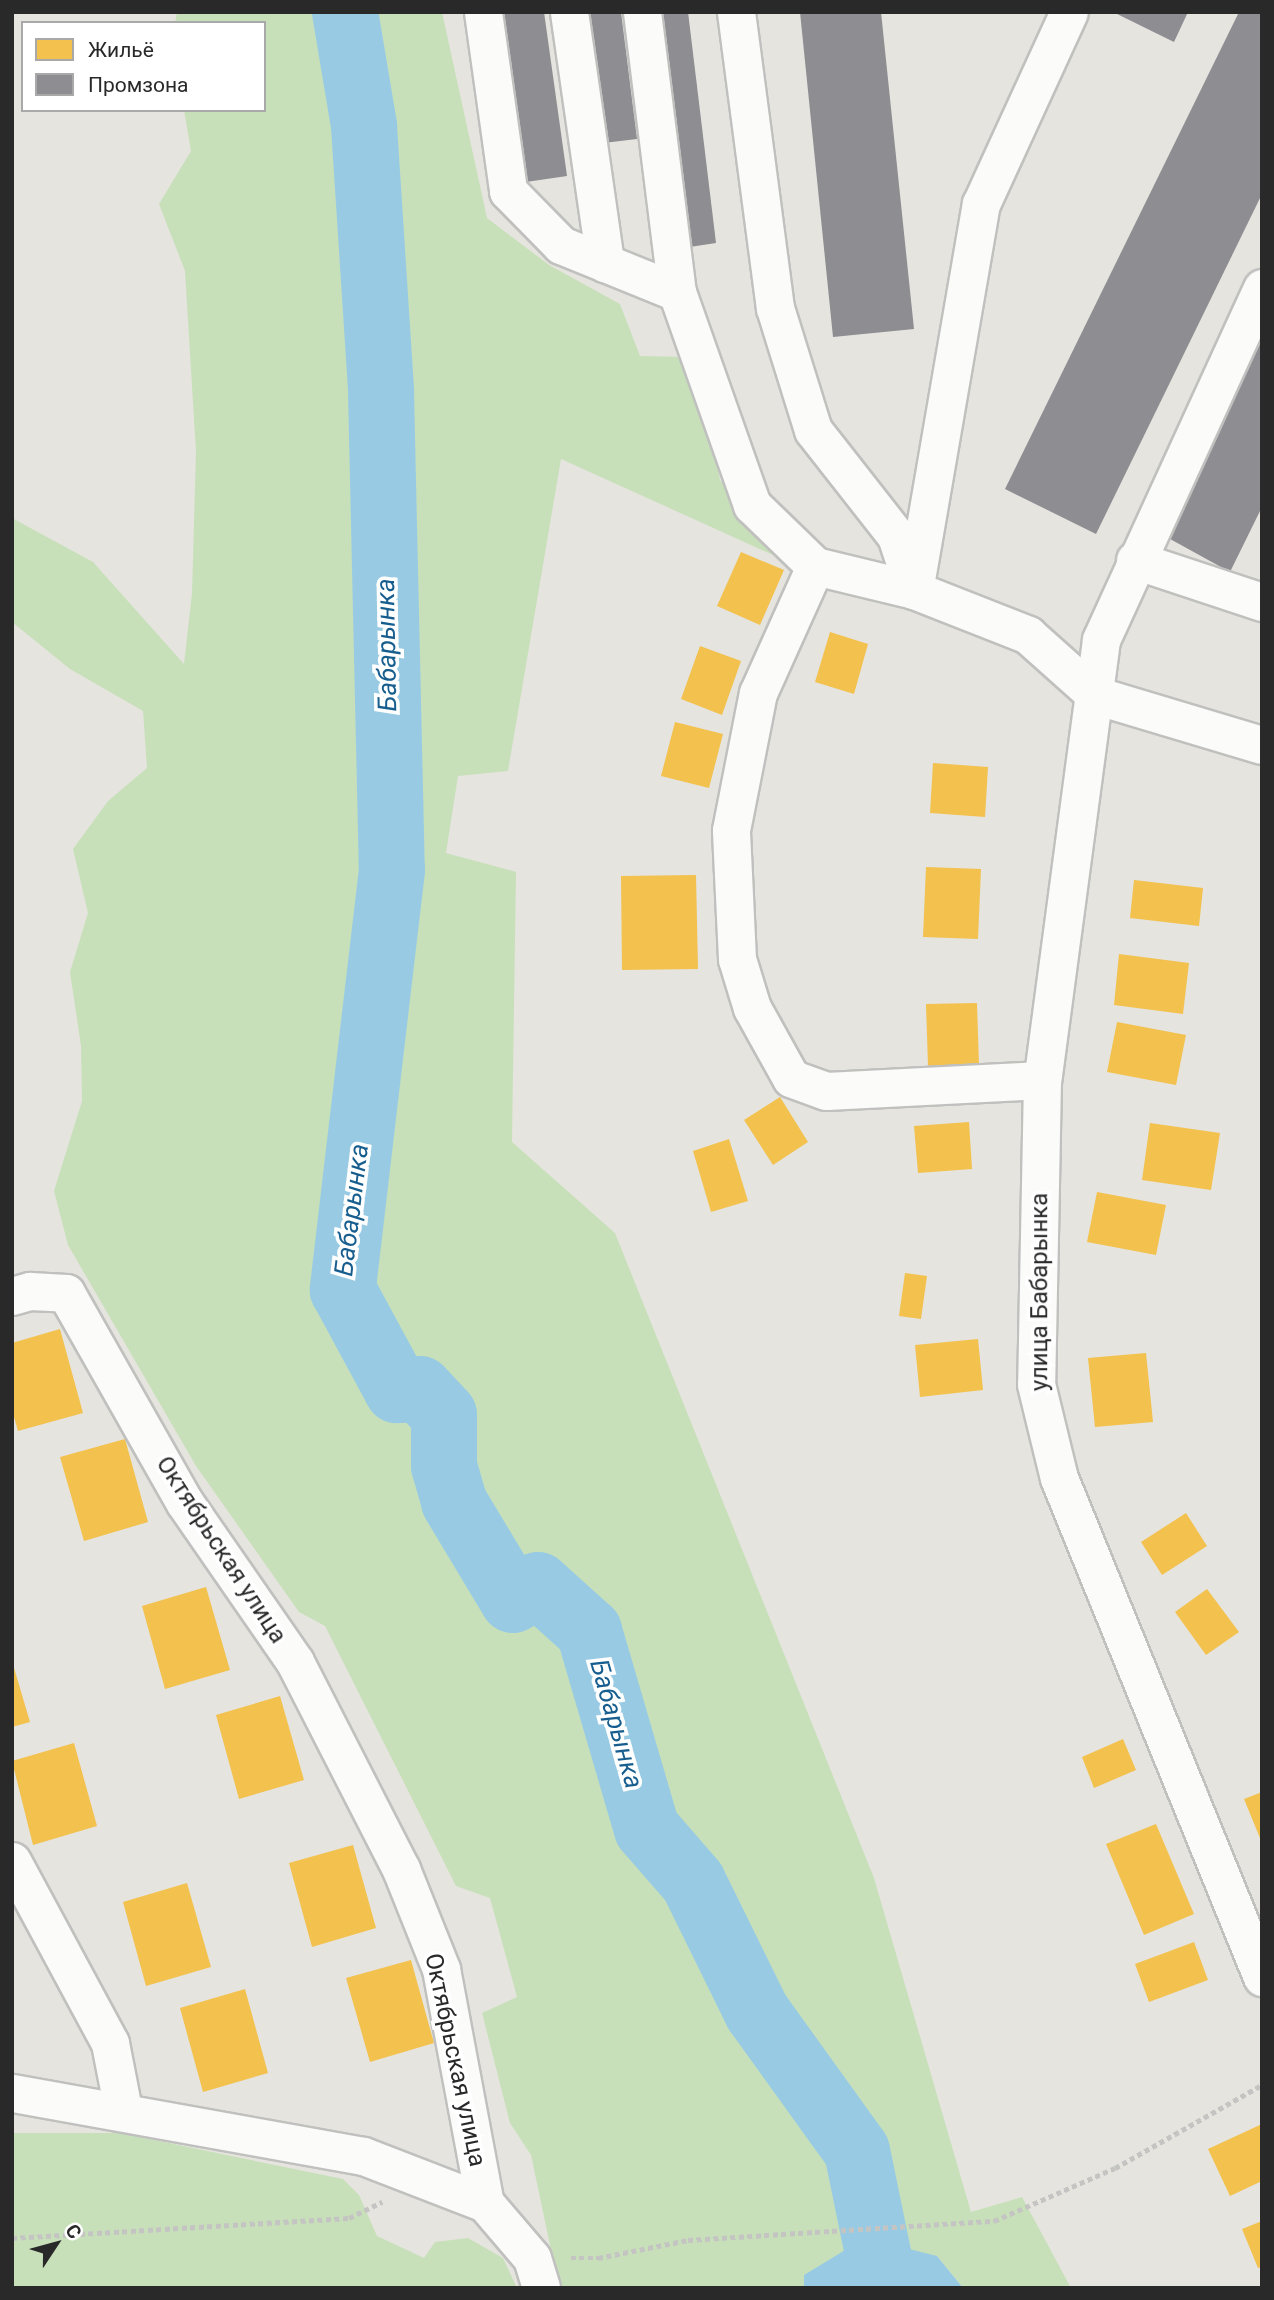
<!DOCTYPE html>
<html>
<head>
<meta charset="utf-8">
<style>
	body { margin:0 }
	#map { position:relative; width:1274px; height:2300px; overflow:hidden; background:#e6e4de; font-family:Roboto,sans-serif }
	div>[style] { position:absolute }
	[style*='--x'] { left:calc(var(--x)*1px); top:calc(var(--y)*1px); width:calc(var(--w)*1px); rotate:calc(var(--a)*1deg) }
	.green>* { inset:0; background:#c7e0ba }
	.water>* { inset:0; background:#98cbe3 }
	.homes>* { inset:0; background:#f2c14e }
	.industry>* { inset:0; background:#8d8d92 }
	.river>* { height:66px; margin:-33px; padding:0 33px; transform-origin:33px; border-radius:33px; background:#98cbe3 }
	.path>* { height:4.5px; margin-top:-2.25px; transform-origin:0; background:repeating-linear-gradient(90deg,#c4c4c3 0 5px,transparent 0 8.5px) }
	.roads { filter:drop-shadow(2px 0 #c0c0bf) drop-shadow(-2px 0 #c0c0bf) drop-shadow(0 2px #c0c0bf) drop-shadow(0 -2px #c0c0bf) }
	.minor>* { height:37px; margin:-18.5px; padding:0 18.5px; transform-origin:18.5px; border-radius:18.5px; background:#fbfbfa }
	span { translate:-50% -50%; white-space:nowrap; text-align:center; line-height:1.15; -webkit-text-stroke:7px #fff; paint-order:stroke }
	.street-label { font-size:24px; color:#292929 }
	.water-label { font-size:26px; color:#175e8e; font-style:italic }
	.frame { position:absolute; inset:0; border:14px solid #292929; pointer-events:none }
	.legend { position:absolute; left:21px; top:21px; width:245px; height:91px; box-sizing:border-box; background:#fff; border:2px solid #a9a9a9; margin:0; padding:9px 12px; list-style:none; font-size:21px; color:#292929 }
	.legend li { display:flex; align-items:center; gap:14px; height:35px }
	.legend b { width:35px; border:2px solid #a9a9a9 }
	.north { position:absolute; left:21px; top:2209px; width:70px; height:70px; -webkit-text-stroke:5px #fff; paint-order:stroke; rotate:54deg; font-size:19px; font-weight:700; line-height:28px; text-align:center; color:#292929 }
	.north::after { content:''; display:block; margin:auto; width:24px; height:32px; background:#292929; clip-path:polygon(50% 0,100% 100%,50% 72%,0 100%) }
</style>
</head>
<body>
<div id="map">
	<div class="green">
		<i style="clip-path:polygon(177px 12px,442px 12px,487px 218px,549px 265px,620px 304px,640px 356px,683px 357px,711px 432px,720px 480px,793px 564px,561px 459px,508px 771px,458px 776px,446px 853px,516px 872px,512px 1142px,615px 1233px,874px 1878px,971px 2212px,1022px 2197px,1071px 2288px,963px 2288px,937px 2256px,804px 2275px,804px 2288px,559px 2288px,531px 2155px,510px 2123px,482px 2013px,517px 1997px,490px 1898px,456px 1886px,325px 1626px,299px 1612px,196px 1466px,68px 1245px,54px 1191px,82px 1101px,81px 1046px,70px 972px,88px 913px,73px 849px,108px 801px,147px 768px,143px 711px,70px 669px,12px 622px,12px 518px,93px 562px,184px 664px,192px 593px,196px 452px,185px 271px,159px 204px,191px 151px,184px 110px,264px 110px,264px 23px,175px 23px)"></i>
		<i style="clip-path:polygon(12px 2133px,120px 2133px,343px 2179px,359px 2195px,377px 2236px,424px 2258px,435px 2242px,468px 2238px,503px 2258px,517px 2288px,12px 2288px)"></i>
	</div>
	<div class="water">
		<i style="clip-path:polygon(865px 2238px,937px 2256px,963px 2288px,804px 2288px,804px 2275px)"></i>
	</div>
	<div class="homes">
		<i style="clip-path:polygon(741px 552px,784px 570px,760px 625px,717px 606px)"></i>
		<i style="clip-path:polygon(830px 632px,868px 644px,854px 694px,815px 682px)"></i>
		<i style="clip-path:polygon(700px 646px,741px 661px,722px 715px,681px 699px)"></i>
		<i style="clip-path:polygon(675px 722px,723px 734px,709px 788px,661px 776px)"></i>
		<i style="clip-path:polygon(933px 763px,988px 767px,985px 817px,930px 813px)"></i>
		<i style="clip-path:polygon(926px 867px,981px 869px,978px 939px,923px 937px)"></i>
		<i style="clip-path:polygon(696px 875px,698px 969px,622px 970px,621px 876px)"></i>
		<i style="clip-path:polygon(1134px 880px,1203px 888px,1199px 926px,1130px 918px)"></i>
		<i style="clip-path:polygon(1119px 954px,1189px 963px,1183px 1014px,1114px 1005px)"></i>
		<i style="clip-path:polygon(977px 1003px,979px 1065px,928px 1066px,926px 1004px)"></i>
		<i style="clip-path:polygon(1117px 1022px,1186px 1035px,1176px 1085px,1107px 1072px)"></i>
		<i style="clip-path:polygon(780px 1097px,808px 1142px,773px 1165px,744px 1120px)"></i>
		<i style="clip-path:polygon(969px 1122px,972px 1169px,918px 1173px,914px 1126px)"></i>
		<i style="clip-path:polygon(1150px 1123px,1220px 1133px,1211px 1190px,1142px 1180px)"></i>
		<i style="clip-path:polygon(729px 1139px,748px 1201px,711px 1212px,693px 1151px)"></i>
		<i style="clip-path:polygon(1097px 1192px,1166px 1205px,1156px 1255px,1087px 1242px)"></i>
		<i style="clip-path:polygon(905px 1273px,927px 1276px,921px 1319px,899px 1316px)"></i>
		<i style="clip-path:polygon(60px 1329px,83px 1413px,18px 1431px,12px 1410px,12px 1343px)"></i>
		<i style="clip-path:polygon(978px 1339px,983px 1390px,920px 1397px,915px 1345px)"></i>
		<i style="clip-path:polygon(1146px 1353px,1153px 1422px,1095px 1427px,1088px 1358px)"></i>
		<i style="clip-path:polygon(125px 1439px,148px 1522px,84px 1541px,60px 1457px)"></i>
		<i style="clip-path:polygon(1186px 1513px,1207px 1546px,1162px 1575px,1141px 1542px)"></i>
		<i style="clip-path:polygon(206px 1587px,230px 1670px,165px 1689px,142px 1606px)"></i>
		<i style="clip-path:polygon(1207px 1589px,1239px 1632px,1206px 1655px,1175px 1612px)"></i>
		<i style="clip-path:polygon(12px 1661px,30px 1722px,12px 1727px)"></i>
		<i style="clip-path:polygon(280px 1696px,304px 1780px,239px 1799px,216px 1715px)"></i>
		<i style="clip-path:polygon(1123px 1739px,1136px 1770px,1094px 1788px,1082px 1757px)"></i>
		<i style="clip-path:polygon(74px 1743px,97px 1826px,33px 1845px,12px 1761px)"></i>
		<i style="clip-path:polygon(1262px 1792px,1262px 1843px,1244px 1799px)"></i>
		<i style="clip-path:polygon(1156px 1824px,1194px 1914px,1144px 1935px,1106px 1844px)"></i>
		<i style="clip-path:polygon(353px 1845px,376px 1928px,312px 1947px,289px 1863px)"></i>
		<i style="clip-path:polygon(187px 1883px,211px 1967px,146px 1986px,123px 1902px)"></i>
		<i style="clip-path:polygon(1194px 1942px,1208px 1980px,1149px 2002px,1135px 1964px)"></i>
		<i style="clip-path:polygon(411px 1960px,434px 2043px,370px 2062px,346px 1978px)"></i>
		<i style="clip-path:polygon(245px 1989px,268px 2073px,203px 2092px,180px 2008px)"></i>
		<i style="clip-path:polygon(1262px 2124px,1262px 2181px,1230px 2196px,1208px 2149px)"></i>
		<i style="clip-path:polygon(1262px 2221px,1262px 2267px,1258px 2268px,1242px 2229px)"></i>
	</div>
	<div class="industry">
		<i style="clip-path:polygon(502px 12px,544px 12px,567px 176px,526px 182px)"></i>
		<i style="clip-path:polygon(578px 12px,621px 12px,637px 139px,595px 144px)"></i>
		<i style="clip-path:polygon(652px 12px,688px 12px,716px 243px,683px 248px)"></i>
		<i style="clip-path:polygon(800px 12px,881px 12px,914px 329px,833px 337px)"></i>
		<i style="clip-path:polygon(1113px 12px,1188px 12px,1174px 42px)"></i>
		<i style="clip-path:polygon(1239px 12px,1262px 12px,1262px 194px,1096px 534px,1005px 489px)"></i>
		<i style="clip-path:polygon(1262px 324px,1262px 507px,1230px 572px,1161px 534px)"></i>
	</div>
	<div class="river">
		<i style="--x:345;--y:12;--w:116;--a:80.5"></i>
		<i style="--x:364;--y:126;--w:267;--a:86.3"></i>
		<i style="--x:381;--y:392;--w:478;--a:88.7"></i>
		<i style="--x:392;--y:870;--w:423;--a:96.7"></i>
		<i style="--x:343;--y:1290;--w:114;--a:61.6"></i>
		<i style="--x:397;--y:1390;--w:23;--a:-2"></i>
		<i style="--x:420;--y:1389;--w:35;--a:47"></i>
		<i style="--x:444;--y:1415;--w:51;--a:90"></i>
		<i style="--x:444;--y:1466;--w:37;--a:74"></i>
		<i style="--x:454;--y:1502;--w:114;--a:59"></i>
		<i style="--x:513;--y:1600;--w:29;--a:-31"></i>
		<i style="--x:538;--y:1585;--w:69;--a:42"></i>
		<i style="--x:589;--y:1631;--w:206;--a:73.7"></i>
		<i style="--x:647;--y:1829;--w:70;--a:49"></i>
		<i style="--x:693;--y:1882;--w:145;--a:63.8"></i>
		<i style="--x:757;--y:2012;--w:171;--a:54.3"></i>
		<i style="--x:857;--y:2151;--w:140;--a:78.4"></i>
	</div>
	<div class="path">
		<i style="--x:12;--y:2238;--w:338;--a:-3.4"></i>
		<i style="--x:349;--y:2218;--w:37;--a:-26"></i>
		<i style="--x:571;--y:2258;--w:27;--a:0"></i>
		<i style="--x:598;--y:2258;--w:92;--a:-11.3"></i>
		<i style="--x:688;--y:2240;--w:307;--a:-3.6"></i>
		<i style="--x:994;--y:2221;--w:132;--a:-23.7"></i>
		<i style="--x:1115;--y:2168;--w:169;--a:-29.5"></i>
	</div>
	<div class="roads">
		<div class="minor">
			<i style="--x:483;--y:12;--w:181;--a:82"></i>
			<i style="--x:508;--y:191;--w:76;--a:45.5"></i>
			<i style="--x:561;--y:245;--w:125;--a:22.1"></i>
			<i style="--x:569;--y:12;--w:254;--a:81.8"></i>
			<i style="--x:642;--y:12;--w:282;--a:82.9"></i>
			<i style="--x:677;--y:292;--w:226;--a:70.6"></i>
			<i style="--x:752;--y:505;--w:88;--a:44.1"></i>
			<i style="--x:736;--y:12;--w:299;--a:82.5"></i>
			<i style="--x:775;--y:308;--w:128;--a:72.7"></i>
			<i style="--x:813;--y:430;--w:135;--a:51.9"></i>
			<i style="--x:896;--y:536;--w:57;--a:71.6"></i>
			<i style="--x:1262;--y:288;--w:387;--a:114.6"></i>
			<i style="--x:1101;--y:640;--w:444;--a:97.6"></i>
			<i style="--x:1042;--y:1080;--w:304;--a:91.1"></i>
			<i style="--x:1036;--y:1384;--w:97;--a:76.3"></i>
			<i style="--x:1059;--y:1478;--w:539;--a:67.86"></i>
			<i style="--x:1135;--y:560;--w:134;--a:18.3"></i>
			<i style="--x:915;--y:585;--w:387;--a:-80.2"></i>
			<i style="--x:981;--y:204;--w:211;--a:-65.4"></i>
			<i style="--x:1042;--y:1080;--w:216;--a:177.1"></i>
			<i style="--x:826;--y:1091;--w:37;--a:-160"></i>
			<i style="--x:791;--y:1078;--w:80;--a:-119.1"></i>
			<i style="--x:752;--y:1008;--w:51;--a:-107"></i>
			<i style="--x:737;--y:959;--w:129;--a:-92.7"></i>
			<i style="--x:731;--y:830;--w:140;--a:-78.9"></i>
			<i style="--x:758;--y:693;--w:139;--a:-65.8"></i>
			<i style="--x:815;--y:566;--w:102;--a:13.6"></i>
			<i style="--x:914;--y:590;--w:123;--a:21.5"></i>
			<i style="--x:1028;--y:635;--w:90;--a:41.8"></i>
			<i style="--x:1095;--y:695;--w:174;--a:16.7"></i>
			<i style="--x:12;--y:1296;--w:19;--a:-16"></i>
			<i style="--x:30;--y:1291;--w:36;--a:3"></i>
			<i style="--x:66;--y:1293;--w:241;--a:60.5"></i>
			<i style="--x:185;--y:1503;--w:193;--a:55.3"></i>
			<i style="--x:295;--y:1662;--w:233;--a:62.9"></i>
			<i style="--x:401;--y:1869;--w:108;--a:68.2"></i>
			<i style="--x:441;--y:1969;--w:238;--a:79.4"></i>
			<i style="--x:485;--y:2203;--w:131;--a:-158.9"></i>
			<i style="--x:363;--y:2156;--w:357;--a:-169.8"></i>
			<i style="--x:12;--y:1861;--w:207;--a:61.7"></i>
			<i style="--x:110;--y:2043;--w:68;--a:79"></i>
			<i style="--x:485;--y:2203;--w:72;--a:49.5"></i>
			<i style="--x:532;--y:2258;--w:31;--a:73"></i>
		</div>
	</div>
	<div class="street-label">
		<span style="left:1040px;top:1292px;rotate:-90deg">улица Бабарынка</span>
		<span style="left:221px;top:1550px;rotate:57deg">Октябрьская улица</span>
		<span style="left:455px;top:2060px;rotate:78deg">Октябрьская улица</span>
	</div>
	<div class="water-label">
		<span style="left:387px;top:645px;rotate:-91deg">Бабарынка</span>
		<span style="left:352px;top:1210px;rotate:-83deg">Бабарынка</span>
		<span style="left:616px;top:1724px;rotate:74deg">Бабарынка</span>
	</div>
	<div class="frame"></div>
	<ul class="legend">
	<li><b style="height:19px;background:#f2c14e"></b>Жильё</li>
	<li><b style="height:19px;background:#8d8d92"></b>Промзона</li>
	</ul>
	<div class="north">С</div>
</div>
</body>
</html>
